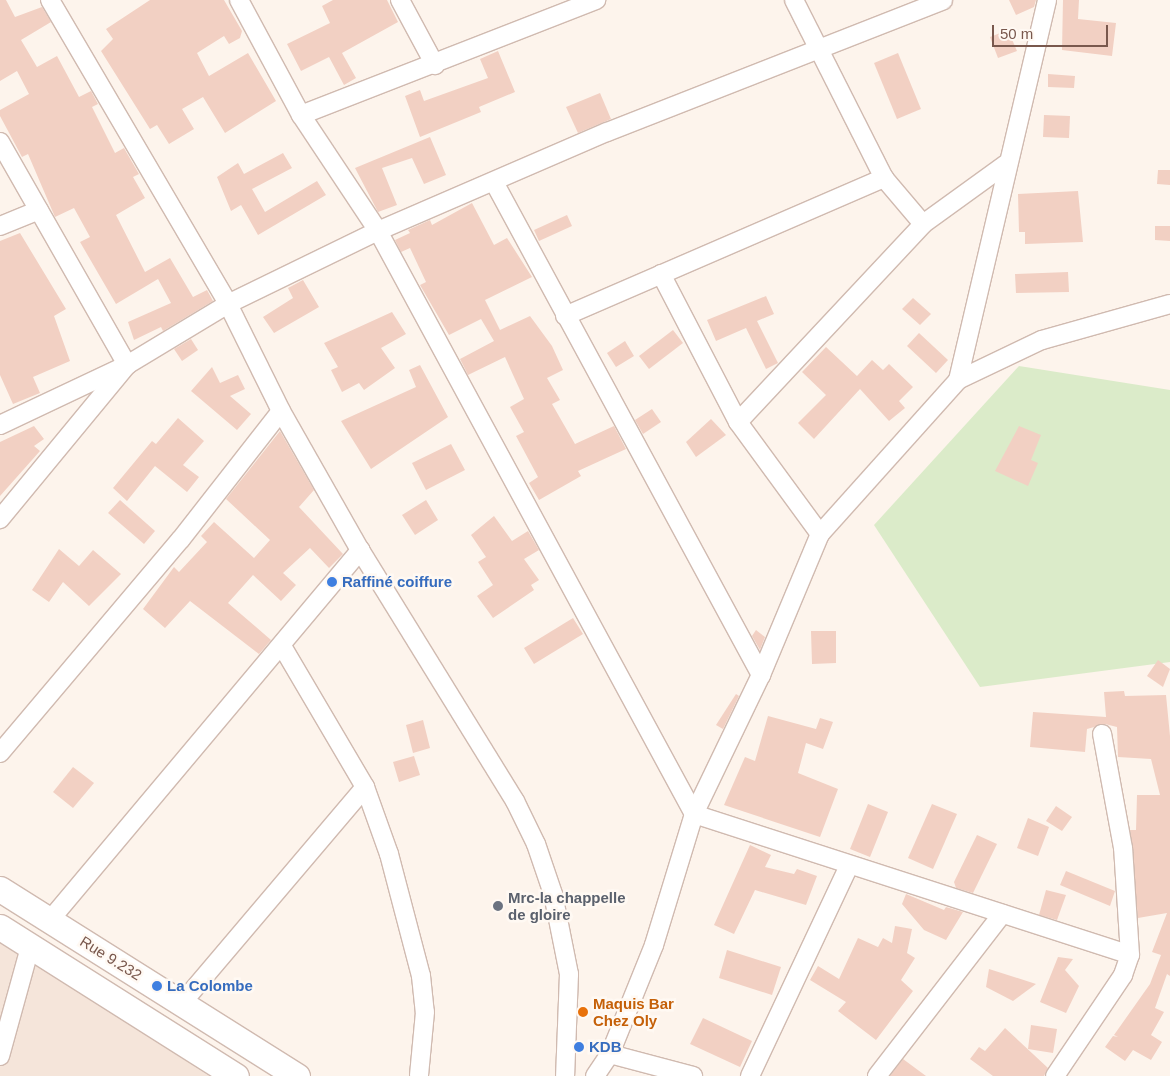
<!DOCTYPE html>
<html>
<head>
<meta charset="utf-8">
<style>
	body { margin:0 }
	#map { position:relative; width:1170px; height:1076px; overflow:hidden; background:#fdf4ec; font-family:Arial,sans-serif }
	div>[style] { position:absolute }
	[style*='--x'] { left:calc(var(--x)*1px); top:calc(var(--y)*1px); width:calc(var(--w)*1px); rotate:calc(var(--a)*1deg) }
	.residential>* { inset:0; background:#f5e5da }
	.green>* { inset:0; background:#dbebc9 }
	.building>* { inset:0; background:#f2d0c3 }
	.roads { filter:drop-shadow(1px 0 #d0bab0) drop-shadow(-1px 0 #d0bab0) drop-shadow(0 1px #d0bab0) drop-shadow(0 -1px #d0bab0) }
	.street>* { height:18px; margin:-9px; padding:0 9px; transform-origin:9px; border-radius:9px; background:#fff }
	.secondary>* { height:25px; margin:-12.5px; padding:0 12.5px; transform-origin:12.5px; border-radius:12.5px; background:#fff }
	.dots>* { width:14px; height:14px; translate:-50% -50%; box-sizing:border-box; border:2px solid #fff9f3; border-radius:50% }
	span { translate:-50% -50%; white-space:nowrap; text-align:center; line-height:1.15; -webkit-text-stroke:5px #fff9f3; paint-order:stroke }
	.shop-label { font-size:15px; color:#366cbe; font-weight:700 }
	.left { translate:0 -50%; text-align:left }
	.worship-label { font-size:15px; color:#5b616d; font-weight:700 }
	.street-label { font-size:15px; color:#79584d }
	.food-label { font-size:15px; color:#c56008; font-weight:700 }
	.scale { position:absolute; left:992px; top:25px; width:116px; height:22px; box-sizing:border-box; border:2px solid #79584d; border-top:0; padding-left:6px; font-size:15px; line-height:18px; white-space:nowrap; color:#79584d; -webkit-text-stroke:4px #fff9f3; paint-order:stroke }
</style>
</head>
<body>
<div id="map">
	<div class="residential">
		<i style="clip-path:polygon(0 940px,209px 1076px,0 1076px)"></i>
	</div>
	<div class="green">
		<i style="clip-path:polygon(1019px 366px,1170px 390px,1170px 662px,980px 687px,874px 525px)"></i>
	</div>
	<div class="building">
		<i style="clip-path:polygon(0 0,6px 0,15px 17px,42px 7px,51px 22px,21px 40px,37px 67px,57px 56px,79px 97px,91px 91px,98px 104px,92px 107px,115px 153px,124px 148px,139px 174px,133px 177px,145px 198px,116px 215px,145px 272px,170px 258px,193px 297px,207px 290px,213px 301px,163px 331px,161px 327px,134px 340px,128px 322px,171px 303px,158px 279px,116px 304px,80px 242px,90px 237px,74px 208px,55px 217px,28px 154px,22px 157px,0 116px,0 110px,29px 94px,17px 71px,0 81px)"></i>
		<i style="clip-path:polygon(150px 0,224px 0,242px 31px,240px 38px,229px 44px,224px 36px,197px 53px,209px 76px,248px 53px,276px 101px,225px 133px,203px 97px,182px 109px,194px 129px,169px 144px,157px 125px,150px 129px,101px 51px,113px 39px,106px 29px)"></i>
		<i style="clip-path:polygon(333px 0,387px 0,398px 22px,342px 53px,356px 78px,344px 85px,329px 57px,301px 71px,287px 44px,330px 23px,322px 6px)"></i>
		<i style="clip-path:polygon(1009px 0,1036px 0,1034px 7px,1016px 15px)"></i>
		<i style="clip-path:polygon(1063px 0,1079px 0,1078px 19px,1116px 23px,1112px 56px,1062px 50px)"></i>
		<i style="clip-path:polygon(1008px 30px,1017px 51px,998px 58px,990px 37px)"></i>
		<i style="clip-path:polygon(498px 51px,515px 92px,479px 107px,481px 112px,420px 137px,405px 96px,420px 90px,424px 101px,488px 78px,480px 59px)"></i>
		<i style="clip-path:polygon(898px 53px,921px 109px,897px 119px,874px 63px)"></i>
		<i style="clip-path:polygon(1048px 74px,1075px 76px,1074px 88px,1048px 87px)"></i>
		<i style="clip-path:polygon(600px 93px,611px 119px,578px 133px,566px 107px)"></i>
		<i style="clip-path:polygon(1044px 115px,1070px 116px,1069px 138px,1043px 137px)"></i>
		<i style="clip-path:polygon(430px 137px,446px 175px,424px 184px,412px 158px,382px 168px,397px 205px,378px 212px,355px 168px)"></i>
		<i style="clip-path:polygon(283px 153px,292px 168px,252px 189px,265px 212px,317px 181px,326px 195px,258px 235px,241px 205px,231px 211px,217px 177px,238px 163px,244px 174px)"></i>
		<i style="clip-path:polygon(1158px 170px,1170px 170px,1170px 185px,1157px 184px)"></i>
		<i style="clip-path:polygon(1078px 191px,1083px 242px,1025px 244px,1025px 232px,1019px 232px,1018px 194px)"></i>
		<i style="clip-path:polygon(472px 203px,494px 245px,507px 238px,532px 277px,485px 300px,500px 330px,530px 316px,552px 346px,563px 370px,547px 378px,560px 400px,552px 404px,575px 444px,614px 426px,626px 449px,578px 471px,581px 476px,539px 500px,529px 483px,538px 477px,516px 436px,524px 432px,510px 407px,524px 399px,505px 357px,468px 375px,460px 359px,494px 341px,481px 319px,449px 335px,420px 285px,426px 282px,410px 248px,401px 252px,395px 240px,410px 233px,408px 230px,430px 220px,432px 225px)"></i>
		<i style="clip-path:polygon(567px 215px,572px 226px,539px 241px,534px 230px)"></i>
		<i style="clip-path:polygon(1155px 226px,1170px 226px,1170px 241px,1155px 240px)"></i>
		<i style="clip-path:polygon(20px 233px,66px 309px,54px 316px,70px 361px,33px 377px,40px 393px,13px 404px,0 375px,0 241px)"></i>
		<i style="clip-path:polygon(1068px 272px,1069px 292px,1016px 293px,1015px 274px)"></i>
		<i style="clip-path:polygon(303px 280px,319px 307px,274px 333px,263px 317px,293px 298px,288px 288px)"></i>
		<i style="clip-path:polygon(766px 296px,774px 314px,757px 321px,778px 363px,766px 369px,746px 328px,716px 341px,707px 320px)"></i>
		<i style="clip-path:polygon(913px 298px,931px 314px,920px 325px,902px 309px)"></i>
		<i style="clip-path:polygon(392px 312px,406px 334px,381px 348px,395px 368px,364px 390px,359px 383px,342px 392px,331px 370px,338px 367px,324px 343px)"></i>
		<i style="clip-path:polygon(673px 330px,683px 343px,649px 369px,639px 356px)"></i>
		<i style="clip-path:polygon(919px 333px,948px 360px,936px 373px,907px 346px)"></i>
		<i style="clip-path:polygon(191px 339px,198px 350px,182px 361px,174px 349px)"></i>
		<i style="clip-path:polygon(625px 341px,634px 356px,616px 367px,607px 353px)"></i>
		<i style="clip-path:polygon(826px 347px,857px 376px,872px 360px,883px 370px,889px 364px,913px 387px,899px 401px,905px 408px,889px 421px,860px 389px,814px 439px,798px 423px,826px 395px,802px 372px)"></i>
		<i style="clip-path:polygon(420px 365px,448px 417px,371px 469px,341px 421px,416px 387px,409px 370px)"></i>
		<i style="clip-path:polygon(212px 367px,220px 383px,238px 375px,245px 389px,230px 396px,251px 414px,237px 430px,191px 391px)"></i>
		<i style="clip-path:polygon(652px 409px,661px 422px,643px 434px,635px 420px)"></i>
		<i style="clip-path:polygon(178px 418px,204px 441px,183px 465px,199px 477px,187px 492px,155px 466px,127px 501px,113px 488px,152px 441px,156px 444px)"></i>
		<i style="clip-path:polygon(711px 419px,726px 435px,696px 457px,686px 442px)"></i>
		<i style="clip-path:polygon(34px 426px,44px 439px,34px 446px,40px 451px,0 496px,0 442px)"></i>
		<i style="clip-path:polygon(1019px 426px,1041px 435px,1031px 460px,1038px 463px,1028px 486px,995px 471px)"></i>
		<i style="clip-path:polygon(280px 431px,314px 490px,299px 507px,343px 554px,329px 568px,310px 548px,283px 573px,296px 585px,281px 601px,253px 575px,228px 603px,271px 640px,259px 654px,190px 601px,165px 628px,143px 609px,174px 567px,179px 572px,207px 542px,201px 536px,214px 522px,254px 558px,270px 540px,226px 499px)"></i>
		<i style="clip-path:polygon(451px 444px,465px 470px,426px 490px,412px 463px)"></i>
		<i style="clip-path:polygon(120px 500px,155px 531px,144px 544px,108px 513px)"></i>
		<i style="clip-path:polygon(426px 500px,438px 520px,415px 535px,402px 515px)"></i>
		<i style="clip-path:polygon(494px 516px,512px 541px,528px 531px,539px 550px,524px 559px,539px 580px,531px 585px,534px 590px,493px 618px,477px 596px,493px 585px,478px 562px,486px 557px,471px 535px)"></i>
		<i style="clip-path:polygon(59px 549px,79px 566px,93px 550px,121px 574px,89px 606px,63px 582px,49px 602px,32px 590px)"></i>
		<i style="clip-path:polygon(573px 618px,583px 634px,534px 664px,524px 648px)"></i>
		<i style="clip-path:polygon(756px 630px,765px 637px,760px 650px,752px 636px)"></i>
		<i style="clip-path:polygon(811px 631px,836px 631px,836px 663px,812px 664px)"></i>
		<i style="clip-path:polygon(1158px 660px,1170px 669px,1163px 687px,1147px 676px)"></i>
		<i style="clip-path:polygon(1124px 691px,1125px 696px,1166px 695px,1170px 736px,1170px 976px,1167px 974px,1155px 1008px,1164px 1012px,1151px 1035px,1162px 1042px,1151px 1060px,1133px 1050px,1125px 1061px,1105px 1047px,1113px 1036px,1118px 1037px,1114px 1035px,1150px 984px,1161px 955px,1152px 952px,1167px 913px,1138px 918px,1130px 830px,1136px 830px,1137px 795px,1160px 795px,1151px 759px,1118px 757px,1117px 727px,1105px 724px,1087px 729px,1085px 752px,1030px 747px,1033px 712px,1106px 717px,1104px 692px)"></i>
		<i style="clip-path:polygon(736px 694px,739px 696px,723px 729px,716px 725px)"></i>
		<i style="clip-path:polygon(768px 716px,816px 729px,820px 718px,833px 722px,823px 749px,806px 743px,798px 773px,838px 789px,820px 837px,724px 805px,745px 757px,755px 761px)"></i>
		<i style="clip-path:polygon(423px 720px,430px 748px,413px 753px,406px 725px)"></i>
		<i style="clip-path:polygon(414px 756px,420px 775px,399px 782px,393px 762px)"></i>
		<i style="clip-path:polygon(73px 767px,94px 783px,73px 808px,53px 792px)"></i>
		<i style="clip-path:polygon(868px 804px,888px 812px,870px 857px,850px 849px)"></i>
		<i style="clip-path:polygon(932px 804px,957px 814px,933px 869px,908px 858px)"></i>
		<i style="clip-path:polygon(1056px 806px,1072px 817px,1062px 831px,1046px 821px)"></i>
		<i style="clip-path:polygon(1028px 818px,1049px 827px,1038px 856px,1017px 848px)"></i>
		<i style="clip-path:polygon(977px 835px,997px 844px,973px 893px,956px 888px,954px 882px)"></i>
		<i style="clip-path:polygon(750px 845px,771px 855px,765px 867px,794px 874px,797px 869px,817px 876px,806px 905px,755px 890px,734px 934px,714px 925px)"></i>
		<i style="clip-path:polygon(1066px 871px,1115px 891px,1110px 906px,1060px 885px)"></i>
		<i style="clip-path:polygon(1046px 890px,1066px 895px,1057px 920px,1039px 915px)"></i>
		<i style="clip-path:polygon(906px 894px,944px 910px,946px 907px,963px 912px,946px 940px,924px 930px,902px 904px)"></i>
		<i style="clip-path:polygon(895px 926px,912px 929px,907px 953px,915px 958px,901px 980px,913px 991px,876px 1040px,838px 1011px,846px 1002px,810px 980px,818px 966px,839px 979px,858px 938px,878px 947px,883px 938px,892px 943px)"></i>
		<i style="clip-path:polygon(727px 950px,781px 967px,772px 995px,719px 978px)"></i>
		<i style="clip-path:polygon(1058px 957px,1073px 959px,1065px 970px,1079px 986px,1066px 1013px,1040px 1002px)"></i>
		<i style="clip-path:polygon(989px 969px,1036px 984px,1013px 1001px,986px 987px)"></i>
		<i style="clip-path:polygon(703px 1018px,752px 1041px,740px 1067px,690px 1044px)"></i>
		<i style="clip-path:polygon(1031px 1025px,1057px 1029px,1053px 1053px,1028px 1049px)"></i>
		<i style="clip-path:polygon(1005px 1028px,1048px 1068px,1044px 1076px,993px 1076px,970px 1059px,979px 1047px,985px 1051px)"></i>
		<i style="clip-path:polygon(903px 1059px,926px 1076px,890px 1076px)"></i>
	</div>
	<div class="roads">
		<div class="street">
			<i style="--x:50;--y:0;--w:352;--a:59.6"></i>
			<i style="--x:228;--y:304;--w:119;--a:63.6"></i>
			<i style="--x:281;--y:411;--w:160;--a:60.4"></i>
			<i style="--x:360;--y:550;--w:295;--a:58.3"></i>
			<i style="--x:515;--y:801;--w:48;--a:64"></i>
			<i style="--x:536;--y:844;--w:53;--a:71.2"></i>
			<i style="--x:553;--y:894;--w:82;--a:78.7"></i>
			<i style="--x:569;--y:974;--w:102;--a:92.2"></i>
			<i style="--x:239;--y:0;--w:131;--a:61.7"></i>
			<i style="--x:301;--y:115;--w:139;--a:56.4"></i>
			<i style="--x:378;--y:231;--w:663;--a:61.54"></i>
			<i style="--x:694;--y:814;--w:458;--a:17.9"></i>
			<i style="--x:400;--y:0;--w:74;--a:61.7"></i>
			<i style="--x:794;--y:0;--w:199;--a:63.2"></i>
			<i style="--x:884;--y:178;--w:60;--a:49.7"></i>
			<i style="--x:301;--y:115;--w:317;--a:-21.3"></i>
			<i style="--x:0;--y:142;--w:257;--a:60.3"></i>
			<i style="--x:127;--y:365;--w:200;--a:129.5"></i>
			<i style="--x:494;--y:182;--w:561;--a:61.56"></i>
			<i style="--x:0;--y:226;--w:42;--a:-22.3"></i>
			<i style="--x:661;--y:274;--w:167;--a:62.5"></i>
			<i style="--x:738;--y:422;--w:139;--a:53.8"></i>
			<i style="--x:565;--y:316;--w:348;--a:-23.4"></i>
			<i style="--x:958;--y:380;--w:390;--a:-76.8"></i>
			<i style="--x:738;--y:422;--w:271;--a:-46.9"></i>
			<i style="--x:923;--y:224;--w:102;--a:-35.9"></i>
			<i style="--x:0;--y:425;--w:140;--a:-25.3"></i>
			<i style="--x:127;--y:365;--w:118;--a:-31.1"></i>
			<i style="--x:228;--y:304;--w:167;--a:-26"></i>
			<i style="--x:378;--y:231;--w:249;--a:-23.4"></i>
			<i style="--x:607;--y:132;--w:361;--a:-21.4"></i>
			<i style="--x:282;--y:646;--w:164;--a:59.5"></i>
			<i style="--x:365;--y:787;--w:71;--a:70.3"></i>
			<i style="--x:389;--y:854;--w:126;--a:75.3"></i>
			<i style="--x:421;--y:976;--w:36;--a:84"></i>
			<i style="--x:425;--y:1012;--w:64;--a:95.4"></i>
			<i style="--x:0;--y:753;--w:280;--a:-49.8"></i>
			<i style="--x:181;--y:539;--w:162;--a:-52"></i>
			<i style="--x:50;--y:920;--w:483;--a:-50"></i>
			<i style="--x:182;--y:1003;--w:283;--a:-49.7"></i>
			<i style="--x:610;--y:1054;--w:86;--a:14.8"></i>
			<i style="--x:0;--y:1056;--w:113;--a:-74.6"></i>
			<i style="--x:595;--y:1076;--w:27;--a:-56"></i>
			<i style="--x:610;--y:1054;--w:118;--a:-68"></i>
			<i style="--x:654;--y:945;--w:137;--a:-73"></i>
			<i style="--x:694;--y:814;--w:154;--a:-64.3"></i>
			<i style="--x:761;--y:675;--w:153;--a:-67.3"></i>
			<i style="--x:820;--y:534;--w:207;--a:-48.1"></i>
			<i style="--x:958;--y:380;--w:93;--a:-25.5"></i>
			<i style="--x:1042;--y:340;--w:133;--a:-15.7"></i>
			<i style="--x:750;--y:1076;--w:232;--a:-64.8"></i>
			<i style="--x:877;--y:1076;--w:205;--a:-52.3"></i>
			<i style="--x:1055;--y:1076;--w:122;--a:-56"></i>
			<i style="--x:1123;--y:975;--w:21;--a:-71"></i>
			<i style="--x:1130;--y:955;--w:107;--a:-93.7"></i>
			<i style="--x:1123;--y:848;--w:116;--a:-100.4"></i>
		</div>
		<div class="secondary">
			<i style="--x:0;--y:889;--w:351;--a:32.2"></i>
			<i style="--x:0;--y:927;--w:279;--a:32.3"></i>
		</div>
	</div>
	<div class="dots">
		<i style="left:332px;top:582px;background:#3f7fe0"></i>
		<i style="left:498px;top:906px;background:#6b7280"></i>
		<i style="left:157px;top:986px;background:#3f7fe0"></i>
		<i style="left:583px;top:1012px;background:#e8710a"></i>
		<i style="left:579px;top:1047px;background:#3f7fe0"></i>
	</div>
	<div class="shop-label">
		<span class="left" style="left:342px;top:582px">Raffiné coiffure</span>
		<span class="left" style="left:167px;top:986px">La Colombe</span>
		<span class="left" style="left:589px;top:1047px">KDB</span>
	</div>
	<div class="worship-label">
		<span class="left" style="left:508px;top:906px">Mrc-la chappelle<br>de gloire</span>
	</div>
	<div class="street-label">
		<span style="left:111px;top:958px;rotate:32deg">Rue 9.232</span>
	</div>
	<div class="food-label">
		<span class="left" style="left:593px;top:1012px">Maquis Bar<br>Chez Oly</span>
	</div>
	<div class="scale">50 m</div>
</div>
</body>
</html>
